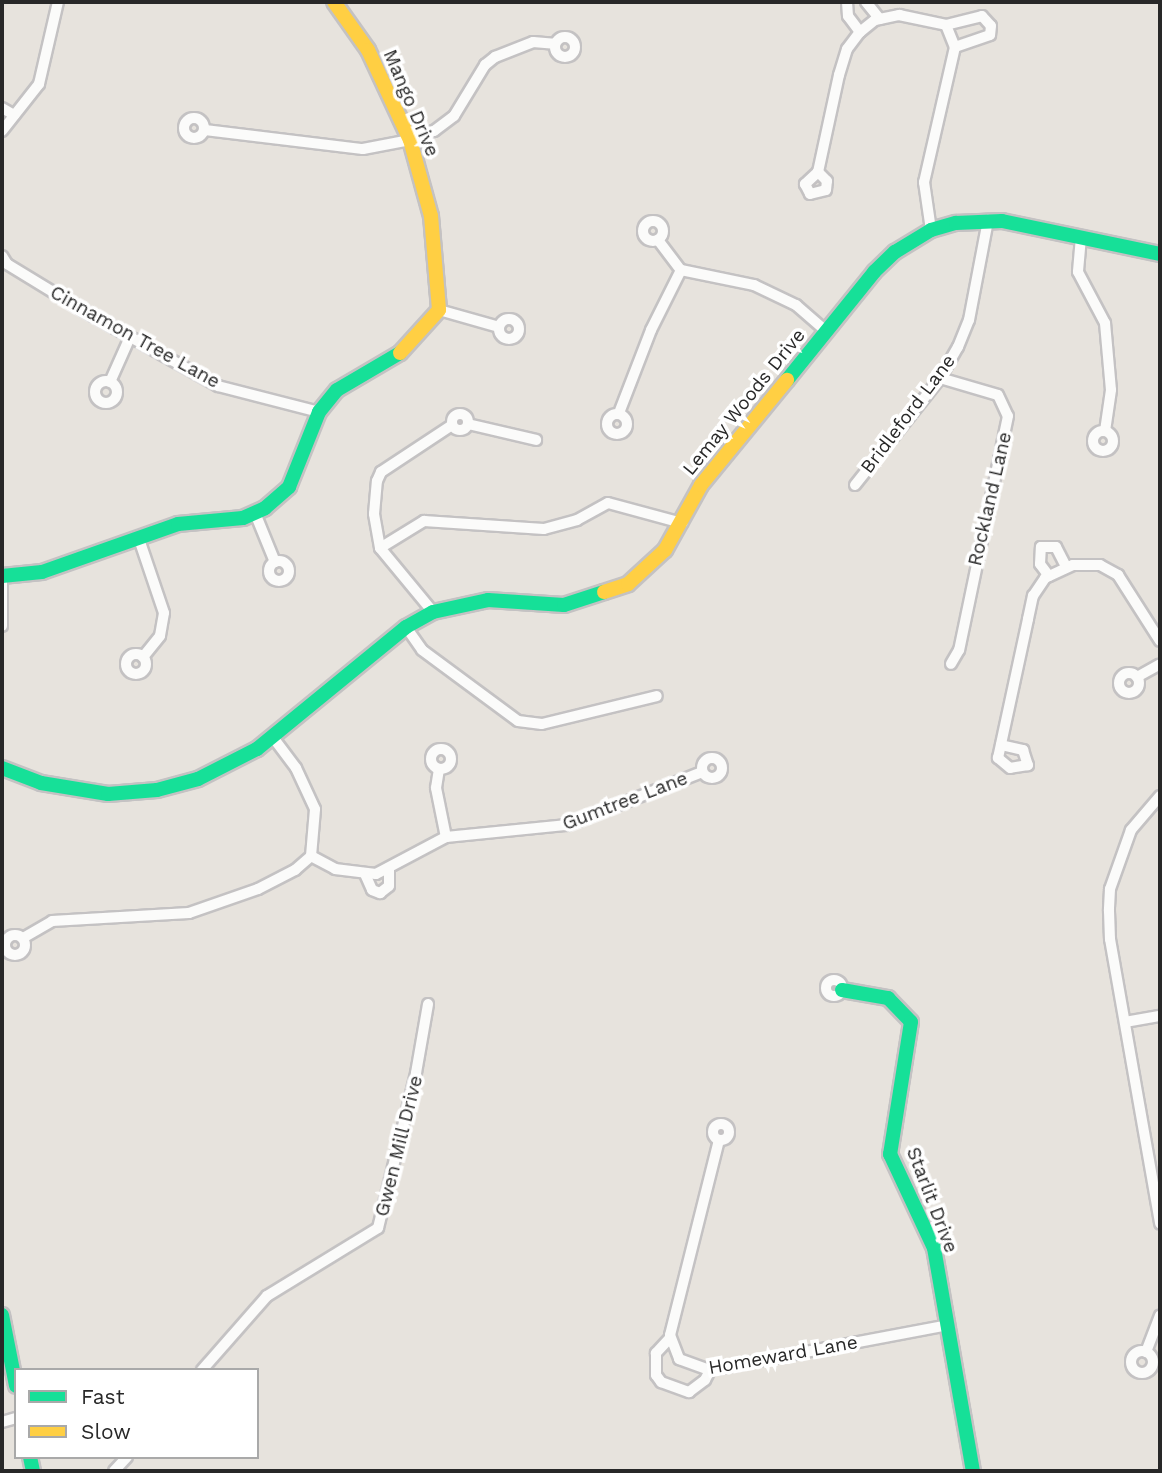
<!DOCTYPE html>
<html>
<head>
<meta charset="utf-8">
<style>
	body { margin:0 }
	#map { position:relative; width:1162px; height:1473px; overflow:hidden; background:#e7e3dd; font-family:"Work Sans",sans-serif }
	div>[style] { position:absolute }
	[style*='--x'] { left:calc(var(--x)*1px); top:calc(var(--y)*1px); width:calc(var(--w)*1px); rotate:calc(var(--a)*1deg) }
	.roads { filter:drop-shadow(2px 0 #c4c2c3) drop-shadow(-2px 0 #c4c2c3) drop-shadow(0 2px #c4c2c3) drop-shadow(0 -2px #c4c2c3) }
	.street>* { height:10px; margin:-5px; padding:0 5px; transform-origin:5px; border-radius:5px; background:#fbfbfa }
	.street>.ring { margin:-5px; padding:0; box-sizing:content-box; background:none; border:10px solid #fbfbfa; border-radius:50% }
	.fast>* { height:14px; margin:-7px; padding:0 7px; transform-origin:7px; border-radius:7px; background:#16e098 }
	.slow>* { height:14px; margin:-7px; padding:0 7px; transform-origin:7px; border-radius:7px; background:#ffcf43 }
	span { translate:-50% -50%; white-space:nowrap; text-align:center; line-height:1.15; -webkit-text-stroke:7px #fff; paint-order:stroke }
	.street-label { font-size:19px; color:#282828 }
	.frame { position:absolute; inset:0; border:4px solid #282828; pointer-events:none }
	.legend { position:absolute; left:14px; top:1368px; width:245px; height:91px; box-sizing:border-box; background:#fff; border:2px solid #a9a9a9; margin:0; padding:9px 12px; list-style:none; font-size:21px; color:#282828 }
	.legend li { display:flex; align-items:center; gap:14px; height:35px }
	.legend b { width:35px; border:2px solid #a9a9a9 }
</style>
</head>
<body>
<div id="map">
	<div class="roads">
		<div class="street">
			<i style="--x:847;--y:2;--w:14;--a:86"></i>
			<i style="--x:848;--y:16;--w:20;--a:53"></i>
			<i style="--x:866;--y:2;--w:22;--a:51"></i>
			<i style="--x:946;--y:25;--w:37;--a:-14"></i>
			<i style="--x:982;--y:16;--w:13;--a:48"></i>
			<i style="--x:991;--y:26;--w:9;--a:96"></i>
			<i style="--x:990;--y:35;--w:37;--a:161"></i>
			<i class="ring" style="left:555px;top:37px;width:10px;height:10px"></i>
			<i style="--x:2;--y:108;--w:14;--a:30"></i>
			<i class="ring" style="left:184px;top:118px;width:10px;height:10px"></i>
			<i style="--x:205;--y:130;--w:159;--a:6.9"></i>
			<i style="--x:363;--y:149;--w:48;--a:-10.8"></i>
			<i style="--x:410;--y:140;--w:26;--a:-21"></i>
			<i style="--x:434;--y:131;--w:25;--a:-37"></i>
			<i style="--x:454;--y:116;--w:60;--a:-58.7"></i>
			<i style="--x:485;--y:65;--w:13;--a:-39"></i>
			<i style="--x:495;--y:57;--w:41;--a:-21.5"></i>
			<i style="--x:533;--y:42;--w:21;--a:5"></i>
			<i style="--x:2;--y:131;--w:60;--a:-51.8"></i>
			<i style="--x:39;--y:84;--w:84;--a:-77"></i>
			<i style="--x:818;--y:172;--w:18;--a:137"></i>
			<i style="--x:805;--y:184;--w:11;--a:63"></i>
			<i style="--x:810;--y:194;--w:16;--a:-14"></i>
			<i style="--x:826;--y:190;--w:9;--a:-84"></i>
			<i style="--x:827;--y:181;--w:13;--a:-135"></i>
			<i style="--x:818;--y:172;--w:99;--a:-77.8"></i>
			<i style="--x:839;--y:75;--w:27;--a:-73"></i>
			<i style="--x:847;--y:49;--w:21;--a:-53"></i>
			<i style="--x:860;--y:32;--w:19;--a:-39"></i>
			<i style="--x:875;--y:20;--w:25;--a:-12"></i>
			<i style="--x:899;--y:15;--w:48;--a:12"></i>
			<i style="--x:946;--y:25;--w:24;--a:68"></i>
			<i style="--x:955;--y:47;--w:139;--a:102.9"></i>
			<i style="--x:924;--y:182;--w:49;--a:81.7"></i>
			<i class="ring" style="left:643px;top:221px;width:10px;height:10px"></i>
			<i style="--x:1081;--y:237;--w:35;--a:95"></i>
			<i style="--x:1078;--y:272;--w:58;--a:62.1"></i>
			<i style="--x:1105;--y:323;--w:67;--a:84.9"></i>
			<i style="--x:1111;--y:390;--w:41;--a:98.3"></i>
			<i style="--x:658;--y:240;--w:38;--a:53"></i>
			<i style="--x:681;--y:270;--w:75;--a:11.6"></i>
			<i style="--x:754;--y:285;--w:47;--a:25.5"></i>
			<i style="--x:796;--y:305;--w:40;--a:41"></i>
			<i style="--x:2;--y:256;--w:9;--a:58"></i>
			<i style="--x:7;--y:264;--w:90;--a:31.4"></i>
			<i style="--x:84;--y:311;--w:154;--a:29.2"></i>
			<i style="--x:218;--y:386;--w:104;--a:14.4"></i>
			<i style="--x:439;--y:310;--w:62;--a:15.8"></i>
			<i class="ring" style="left:499px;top:319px;width:10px;height:10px"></i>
			<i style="--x:940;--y:378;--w:60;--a:16.3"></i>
			<i style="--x:998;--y:395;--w:23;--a:65"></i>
			<i style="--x:1008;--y:416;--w:239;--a:101.8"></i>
			<i style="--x:959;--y:650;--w:16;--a:120"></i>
			<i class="ring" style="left:95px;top:381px;width:12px;height:12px"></i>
			<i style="--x:110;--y:382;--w:49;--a:-66"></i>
			<i style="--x:619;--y:413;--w:89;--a:-68.9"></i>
			<i style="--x:651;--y:330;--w:67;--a:-63.4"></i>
			<i class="ring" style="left:452px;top:414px;width:6px;height:6px"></i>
			<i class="ring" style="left:607px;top:414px;width:10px;height:10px"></i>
			<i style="--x:468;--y:424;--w:70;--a:13.2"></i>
			<i class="ring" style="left:1093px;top:431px;width:10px;height:10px"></i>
			<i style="--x:855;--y:485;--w:137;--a:-51.5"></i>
			<i style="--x:940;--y:378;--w:36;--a:-60"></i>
			<i style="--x:958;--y:347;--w:29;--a:-68"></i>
			<i style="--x:969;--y:320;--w:102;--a:-79.2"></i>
			<i style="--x:255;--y:513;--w:53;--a:67.8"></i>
			<i style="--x:139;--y:539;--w:78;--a:71.3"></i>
			<i style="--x:164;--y:613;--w:23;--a:100"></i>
			<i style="--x:160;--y:636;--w:27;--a:129"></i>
			<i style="--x:380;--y:548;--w:52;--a:-31.5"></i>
			<i style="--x:424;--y:521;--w:120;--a:3.8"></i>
			<i style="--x:544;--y:529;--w:34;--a:-15"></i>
			<i style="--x:577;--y:520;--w:35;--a:-29"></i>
			<i style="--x:608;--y:503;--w:77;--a:15.1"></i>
			<i class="ring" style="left:269px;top:561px;width:10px;height:10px"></i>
			<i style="--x:2;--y:575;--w:51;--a:90"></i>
			<i style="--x:1049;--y:576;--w:15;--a:-127"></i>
			<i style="--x:1040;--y:564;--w:17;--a:-87"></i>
			<i style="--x:1041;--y:547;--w:15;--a:0"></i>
			<i style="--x:1056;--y:547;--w:22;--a:63"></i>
			<i style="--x:433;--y:612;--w:83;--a:-129.6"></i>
			<i style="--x:380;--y:548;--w:35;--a:-100"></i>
			<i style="--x:374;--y:514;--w:33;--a:-85"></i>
			<i style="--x:377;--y:481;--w:10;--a:-66"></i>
			<i style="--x:381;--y:472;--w:85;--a:-33.5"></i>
			<i style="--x:406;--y:627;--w:28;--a:55"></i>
			<i style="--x:422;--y:650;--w:119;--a:36.5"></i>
			<i style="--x:518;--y:721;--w:24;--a:7"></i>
			<i style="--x:542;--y:724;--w:118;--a:-13.7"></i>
			<i class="ring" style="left:126px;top:654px;width:10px;height:10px"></i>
			<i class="ring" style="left:1119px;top:673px;width:10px;height:10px"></i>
			<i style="--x:1137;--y:677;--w:26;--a:-29"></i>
			<i style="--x:1001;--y:745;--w:23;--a:13"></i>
			<i style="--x:1023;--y:750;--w:16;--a:72"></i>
			<i style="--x:1028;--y:765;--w:18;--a:171"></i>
			<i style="--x:1010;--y:768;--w:16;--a:-140"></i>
			<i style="--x:998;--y:758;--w:142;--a:-77.8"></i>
			<i style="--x:1028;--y:619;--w:24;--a:-78"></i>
			<i style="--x:1033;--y:596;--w:22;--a:-56"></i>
			<i style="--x:1045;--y:578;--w:31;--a:-25"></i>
			<i style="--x:1073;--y:565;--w:27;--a:0"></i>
			<i style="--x:1100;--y:565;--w:21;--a:29"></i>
			<i style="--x:1118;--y:575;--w:78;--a:57.5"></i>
			<i class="ring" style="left:431px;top:749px;width:10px;height:10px"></i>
			<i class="ring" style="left:702px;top:758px;width:10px;height:10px"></i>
			<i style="--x:439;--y:769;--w:19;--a:99"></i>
			<i style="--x:436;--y:788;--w:50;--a:78.5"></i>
			<i style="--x:1160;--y:796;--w:45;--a:130.5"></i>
			<i style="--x:1131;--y:830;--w:63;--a:109.6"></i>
			<i style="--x:1110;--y:889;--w:22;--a:93"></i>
			<i style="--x:1109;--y:911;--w:28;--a:88"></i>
			<i style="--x:1110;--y:939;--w:289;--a:80"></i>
			<i style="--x:311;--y:856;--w:27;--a:28"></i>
			<i style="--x:335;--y:869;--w:41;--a:7"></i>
			<i style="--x:376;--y:874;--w:79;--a:-27.9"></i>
			<i style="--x:446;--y:837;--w:122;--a:-5.7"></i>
			<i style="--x:567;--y:825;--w:145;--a:-21.4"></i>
			<i style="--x:365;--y:874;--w:17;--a:66"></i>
			<i style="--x:372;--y:890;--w:9;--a:21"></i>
			<i style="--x:380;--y:893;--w:11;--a:-38"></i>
			<i style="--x:389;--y:886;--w:16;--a:-90"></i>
			<i class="ring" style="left:5px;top:935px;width:10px;height:10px"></i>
			<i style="--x:23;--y:938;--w:34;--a:-30"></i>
			<i style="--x:52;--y:921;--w:137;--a:-3.3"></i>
			<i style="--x:189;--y:913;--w:73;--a:-19.2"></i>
			<i style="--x:258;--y:889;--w:42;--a:-27.2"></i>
			<i style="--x:295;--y:870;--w:21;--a:-41"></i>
			<i style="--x:311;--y:856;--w:47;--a:-85.1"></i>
			<i style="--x:315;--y:809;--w:45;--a:-114.9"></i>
			<i style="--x:296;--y:768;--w:39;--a:-127"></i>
			<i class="ring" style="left:826px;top:980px;width:6px;height:6px"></i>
			<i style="--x:1125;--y:1022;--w:36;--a:-10"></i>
			<i class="ring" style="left:713px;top:1124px;width:6px;height:6px"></i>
			<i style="--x:719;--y:1140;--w:201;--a:104.1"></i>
			<i style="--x:670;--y:1335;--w:26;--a:69"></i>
			<i style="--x:679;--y:1359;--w:33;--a:20"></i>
			<i style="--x:710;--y:1370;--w:242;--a:-10.7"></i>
			<i style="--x:670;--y:1338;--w:21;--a:133"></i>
			<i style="--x:656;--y:1353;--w:22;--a:90"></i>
			<i style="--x:656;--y:1375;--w:9;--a:54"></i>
			<i style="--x:661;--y:1382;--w:30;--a:20"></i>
			<i style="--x:689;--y:1392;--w:20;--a:-37"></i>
			<i style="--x:705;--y:1380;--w:11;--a:-63"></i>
			<i class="ring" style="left:1131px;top:1351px;width:12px;height:12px"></i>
			<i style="--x:1146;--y:1352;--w:39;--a:-69"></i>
			<i style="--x:202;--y:1370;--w:98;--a:-48.7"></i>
			<i style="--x:267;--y:1296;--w:130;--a:-31.5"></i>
			<i style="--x:378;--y:1228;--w:160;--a:-76.2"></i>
			<i style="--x:416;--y:1073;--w:70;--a:-80.1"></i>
			<i style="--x:2;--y:1422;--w:15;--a:-16"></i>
			<i style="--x:114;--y:1471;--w:19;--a:-47"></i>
		</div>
		<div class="fast">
			<i style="--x:787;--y:380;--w:139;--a:-51.1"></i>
			<i style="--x:874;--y:272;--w:29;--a:-44"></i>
			<i style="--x:895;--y:252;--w:42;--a:-31.4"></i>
			<i style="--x:931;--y:230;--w:26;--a:-16"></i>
			<i style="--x:956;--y:223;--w:46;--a:-2.5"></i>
			<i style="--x:1002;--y:221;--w:161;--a:11.8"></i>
			<i style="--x:2;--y:576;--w:40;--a:-5.7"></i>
			<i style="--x:42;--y:572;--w:144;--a:-19.4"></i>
			<i style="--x:178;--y:524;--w:65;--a:-5.3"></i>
			<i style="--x:243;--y:518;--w:24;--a:-24"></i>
			<i style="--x:265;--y:508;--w:32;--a:-41"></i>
			<i style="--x:289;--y:487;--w:81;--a:-68.2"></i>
			<i style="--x:319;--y:412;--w:28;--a:-51"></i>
			<i style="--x:337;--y:390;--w:73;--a:-30.4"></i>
			<i style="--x:2;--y:768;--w:42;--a:21"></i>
			<i style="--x:41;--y:783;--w:68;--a:9.3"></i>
			<i style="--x:108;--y:794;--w:49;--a:-4.7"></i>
			<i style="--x:157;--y:790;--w:42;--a:-15"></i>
			<i style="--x:198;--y:779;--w:66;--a:-27"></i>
			<i style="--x:257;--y:749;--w:193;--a:-39.3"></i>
			<i style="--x:406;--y:627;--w:31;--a:-29"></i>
			<i style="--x:433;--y:612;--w:56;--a:-12.3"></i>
			<i style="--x:488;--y:600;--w:76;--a:3.8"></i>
			<i style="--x:564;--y:605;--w:42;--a:-18"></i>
			<i style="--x:842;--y:990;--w:47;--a:9.9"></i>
			<i style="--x:888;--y:998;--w:33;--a:46"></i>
			<i style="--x:911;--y:1022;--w:134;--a:99"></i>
			<i style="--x:890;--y:1154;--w:104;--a:64.9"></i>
			<i style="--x:934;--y:1248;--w:226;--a:80.1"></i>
			<i style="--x:2;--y:1315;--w:72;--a:78.8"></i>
			<i style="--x:30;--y:1457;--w:14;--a:78"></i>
		</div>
		<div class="slow">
			<i style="--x:334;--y:2;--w:59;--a:54.7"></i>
			<i style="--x:368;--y:50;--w:99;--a:65"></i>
			<i style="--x:410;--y:140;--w:79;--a:74.6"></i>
			<i style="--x:431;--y:216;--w:94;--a:85.1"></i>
			<i style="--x:439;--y:310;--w:58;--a:132.2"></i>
			<i style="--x:604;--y:592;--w:25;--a:-18"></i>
			<i style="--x:628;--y:584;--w:50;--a:-42.6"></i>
			<i style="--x:665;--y:550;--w:74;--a:-61"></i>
			<i style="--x:701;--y:485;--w:136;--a:-50.7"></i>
		</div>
	</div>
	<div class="street-label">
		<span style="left:411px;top:103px;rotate:67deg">Mango Drive</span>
		<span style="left:135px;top:337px;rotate:29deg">Cinnamon Tree Lane</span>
		<span style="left:744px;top:402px;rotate:-51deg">Lemay Woods Drive</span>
		<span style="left:908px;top:414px;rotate:-53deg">Bridleford Lane</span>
		<span style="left:990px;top:499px;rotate:-77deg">Rockland Lane</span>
		<span style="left:625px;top:801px;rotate:-21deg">Gumtree Lane</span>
		<span style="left:399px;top:1146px;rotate:-76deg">Gwen Mill Drive</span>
		<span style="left:932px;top:1200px;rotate:69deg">Starlit Drive</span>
		<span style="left:783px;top:1355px;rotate:-10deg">Homeward Lane</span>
	</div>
	<div class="frame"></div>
	<ul class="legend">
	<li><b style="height:9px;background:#16e098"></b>Fast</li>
	<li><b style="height:9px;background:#ffcf43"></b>Slow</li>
	</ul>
</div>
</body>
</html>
